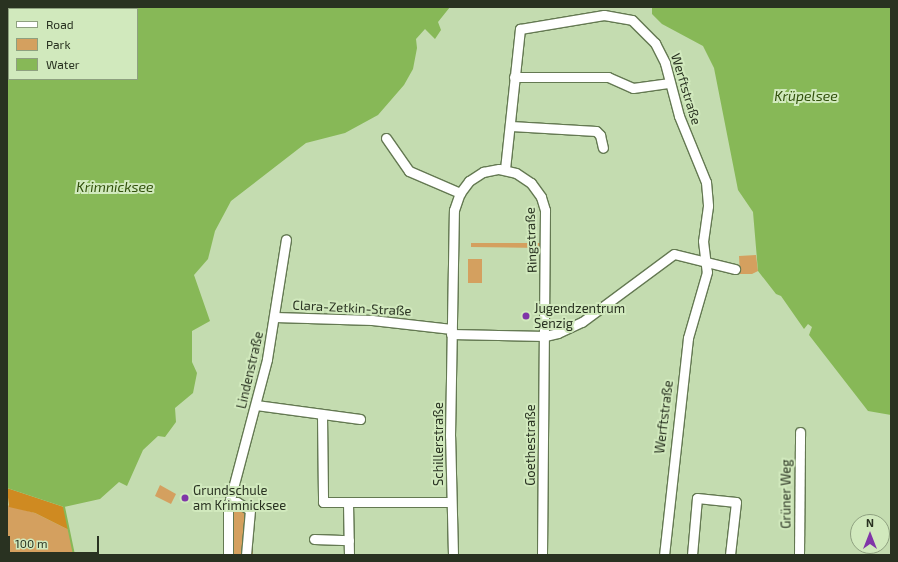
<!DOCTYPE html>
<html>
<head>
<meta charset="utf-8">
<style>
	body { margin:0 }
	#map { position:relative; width:898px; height:562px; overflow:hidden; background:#c4dcb0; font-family:"Exo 2",sans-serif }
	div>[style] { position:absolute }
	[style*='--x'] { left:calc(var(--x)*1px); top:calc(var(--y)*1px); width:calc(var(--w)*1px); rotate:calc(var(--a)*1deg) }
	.green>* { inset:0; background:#d4a05f }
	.forest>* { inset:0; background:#cf8a21 }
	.water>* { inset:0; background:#87b857 }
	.stream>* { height:2px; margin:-1px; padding:0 1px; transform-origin:1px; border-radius:1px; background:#87b857 }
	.roads { filter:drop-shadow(1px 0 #647952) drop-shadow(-1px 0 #647952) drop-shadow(0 1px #647952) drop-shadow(0 -1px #647952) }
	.minor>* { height:9px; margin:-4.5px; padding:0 4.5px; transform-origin:4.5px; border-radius:4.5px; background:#fff }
	.dots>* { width:11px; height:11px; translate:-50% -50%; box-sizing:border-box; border:2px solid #d1e9bd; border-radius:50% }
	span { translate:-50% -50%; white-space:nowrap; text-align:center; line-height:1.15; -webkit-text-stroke:4px #d1e9bd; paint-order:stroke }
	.street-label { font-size:13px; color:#293221 }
	.poi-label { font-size:13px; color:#293221 }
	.left { translate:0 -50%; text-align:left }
	.water-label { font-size:14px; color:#32510c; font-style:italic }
	.frame { position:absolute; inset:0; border:8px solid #293221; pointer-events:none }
	.legend { position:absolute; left:8px; top:8px; width:130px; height:72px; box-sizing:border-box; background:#d1e9bd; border:1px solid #8ea07f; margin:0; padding:5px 7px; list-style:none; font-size:12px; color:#293221 }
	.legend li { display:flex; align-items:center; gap:8px; height:20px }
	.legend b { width:20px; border:1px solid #8ea07f }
	.north { position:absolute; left:850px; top:514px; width:40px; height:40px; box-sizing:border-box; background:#d1e9bd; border:1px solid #8ea07f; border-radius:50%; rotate:0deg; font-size:11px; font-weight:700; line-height:16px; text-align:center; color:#293221 }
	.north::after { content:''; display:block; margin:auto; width:14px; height:18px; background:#8036a8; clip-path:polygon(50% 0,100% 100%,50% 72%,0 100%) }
	.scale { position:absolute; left:8px; top:536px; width:91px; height:18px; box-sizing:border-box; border:2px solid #293221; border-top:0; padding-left:5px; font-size:12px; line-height:14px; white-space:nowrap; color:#293221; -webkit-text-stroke:3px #d1e9bd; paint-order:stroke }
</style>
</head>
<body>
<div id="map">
	<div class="green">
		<i style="clip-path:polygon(471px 243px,540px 243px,540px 248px,471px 247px)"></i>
		<i style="clip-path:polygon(756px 255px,758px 271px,752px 274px,740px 274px,739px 256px)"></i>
		<i style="clip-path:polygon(468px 259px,482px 259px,482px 283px,468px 283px)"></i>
		<i style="clip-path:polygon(160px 485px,176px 494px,171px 504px,155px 496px)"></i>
		<i style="clip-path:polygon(7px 505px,35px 513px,69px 530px,74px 555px,7px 555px)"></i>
		<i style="clip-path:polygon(234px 505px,248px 514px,253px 521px,253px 555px,229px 555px)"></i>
	</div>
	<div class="forest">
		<i style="clip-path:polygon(7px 488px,64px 507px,69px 530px,35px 513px,9px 507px)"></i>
	</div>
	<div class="water">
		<i style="clip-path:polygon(43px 7px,450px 7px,438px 22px,441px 30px,435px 39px,425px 29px,416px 39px,417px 48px,413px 69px,404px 85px,378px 115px,345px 133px,306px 143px,231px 201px,215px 231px,208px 259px,194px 275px,210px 321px,192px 331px,192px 362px,197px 373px,193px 393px,175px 408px,176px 422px,165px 437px,158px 436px,143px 450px,127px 486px,119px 482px,100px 499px,64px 507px,7px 488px,7px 27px,9px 25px,9px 79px,137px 79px,137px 9px,40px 9px)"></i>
		<i style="clip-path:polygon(652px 7px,891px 7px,891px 415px,868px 411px,809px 335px,812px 327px,808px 324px,804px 329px,781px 296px,776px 294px,758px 271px,753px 212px,738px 190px,714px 68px,703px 46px,662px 24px,652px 14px)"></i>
	</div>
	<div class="stream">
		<i style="--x:64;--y:507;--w:49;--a:78.2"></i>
	</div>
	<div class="roads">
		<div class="minor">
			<i style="--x:514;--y:77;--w:94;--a:0"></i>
			<i style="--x:608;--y:77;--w:27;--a:24"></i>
			<i style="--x:633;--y:88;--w:37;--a:-8"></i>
			<i style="--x:511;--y:126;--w:85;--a:3.4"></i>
			<i style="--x:596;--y:131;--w:6;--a:45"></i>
			<i style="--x:600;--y:135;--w:13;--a:77"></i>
			<i style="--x:386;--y:138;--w:40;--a:55.1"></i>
			<i style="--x:409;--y:171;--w:56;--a:23.3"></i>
			<i style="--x:505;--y:169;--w:141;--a:-83.9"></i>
			<i style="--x:520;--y:29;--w:85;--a:-9.5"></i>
			<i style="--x:604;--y:15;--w:28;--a:10"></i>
			<i style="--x:632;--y:20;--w:33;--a:45"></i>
			<i style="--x:655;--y:43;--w:22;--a:63"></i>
			<i style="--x:665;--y:63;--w:55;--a:75.2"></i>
			<i style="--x:679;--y:116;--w:71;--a:67.8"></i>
			<i style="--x:706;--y:182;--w:24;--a:85"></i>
			<i style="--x:708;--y:206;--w:35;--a:98"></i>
			<i style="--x:703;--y:241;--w:31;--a:83"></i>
			<i style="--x:707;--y:272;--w:69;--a:106.1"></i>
			<i style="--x:688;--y:338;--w:218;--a:96.3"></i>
			<i style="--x:275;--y:317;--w:97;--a:1.8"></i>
			<i style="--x:372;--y:320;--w:80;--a:6.5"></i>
			<i style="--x:451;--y:334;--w:94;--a:1.2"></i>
			<i style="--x:545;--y:336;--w:13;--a:-13"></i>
			<i style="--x:558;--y:333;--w:26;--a:-25"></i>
			<i style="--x:582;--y:322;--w:114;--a:-36.5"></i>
			<i style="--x:674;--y:254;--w:63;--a:13.8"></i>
			<i style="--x:256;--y:405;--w:105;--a:7.7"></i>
			<i style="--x:322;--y:415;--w:87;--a:89.3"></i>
			<i style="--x:323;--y:502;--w:128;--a:0"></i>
			<i style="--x:348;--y:503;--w:52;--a:88.9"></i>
			<i style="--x:229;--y:504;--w:8;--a:-14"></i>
			<i style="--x:237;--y:502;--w:15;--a:32"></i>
			<i style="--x:250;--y:510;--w:45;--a:95.1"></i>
			<i style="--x:314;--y:539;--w:35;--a:2"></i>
			<i style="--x:228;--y:555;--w:48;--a:-90"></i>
			<i style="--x:228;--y:507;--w:153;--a:-75.2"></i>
			<i style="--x:267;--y:359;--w:121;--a:-81"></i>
			<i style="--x:453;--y:555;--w:119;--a:-91.4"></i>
			<i style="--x:450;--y:436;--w:226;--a:-89"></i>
			<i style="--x:454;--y:210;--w:18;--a:-71"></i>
			<i style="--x:460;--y:193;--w:15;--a:-53"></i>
			<i style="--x:469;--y:181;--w:17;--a:-33"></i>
			<i style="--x:483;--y:172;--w:16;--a:-11"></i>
			<i style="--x:499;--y:169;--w:17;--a:13"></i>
			<i style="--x:516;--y:173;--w:18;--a:34"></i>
			<i style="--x:531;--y:183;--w:17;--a:54"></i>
			<i style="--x:541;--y:197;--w:14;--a:73"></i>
			<i style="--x:545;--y:210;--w:345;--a:90.5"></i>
			<i style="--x:692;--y:555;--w:57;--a:-85"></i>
			<i style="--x:697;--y:498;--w:39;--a:6"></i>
			<i style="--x:736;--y:502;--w:53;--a:96.5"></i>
			<i style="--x:799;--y:555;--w:123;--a:-89.5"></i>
		</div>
	</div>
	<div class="dots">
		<i style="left:526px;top:316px;background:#8036a8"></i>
		<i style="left:185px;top:498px;background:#8036a8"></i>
	</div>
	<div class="street-label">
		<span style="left:686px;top:89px;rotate:73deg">Werftstraße</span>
		<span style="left:531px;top:240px;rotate:-92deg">Ringstraße</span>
		<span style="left:352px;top:308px;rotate:3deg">Clara-Zetkin-Straße</span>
		<span style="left:250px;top:370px;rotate:-77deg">Lindenstraße</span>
		<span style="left:664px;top:417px;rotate:-83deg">Werftstraße</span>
		<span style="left:438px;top:444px;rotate:-90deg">Schillerstraße</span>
		<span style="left:530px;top:445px;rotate:-90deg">Goethestraße</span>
		<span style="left:786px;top:494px;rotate:-90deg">Grüner Weg</span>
	</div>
	<div class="poi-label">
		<span class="left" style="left:534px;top:316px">Jugendzentrum<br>Senzig</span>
		<span class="left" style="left:193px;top:498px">Grundschule<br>am Krimnicksee</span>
	</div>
	<div class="water-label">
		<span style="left:806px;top:96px">Krüpelsee</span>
		<span style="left:115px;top:187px">Krimnicksee</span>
	</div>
	<div class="frame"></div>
	<ul class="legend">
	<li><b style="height:5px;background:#fff"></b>Road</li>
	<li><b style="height:11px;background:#d4a05f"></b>Park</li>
	<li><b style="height:11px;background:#87b857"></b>Water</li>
	</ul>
	<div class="north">N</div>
	<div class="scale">100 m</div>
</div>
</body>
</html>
